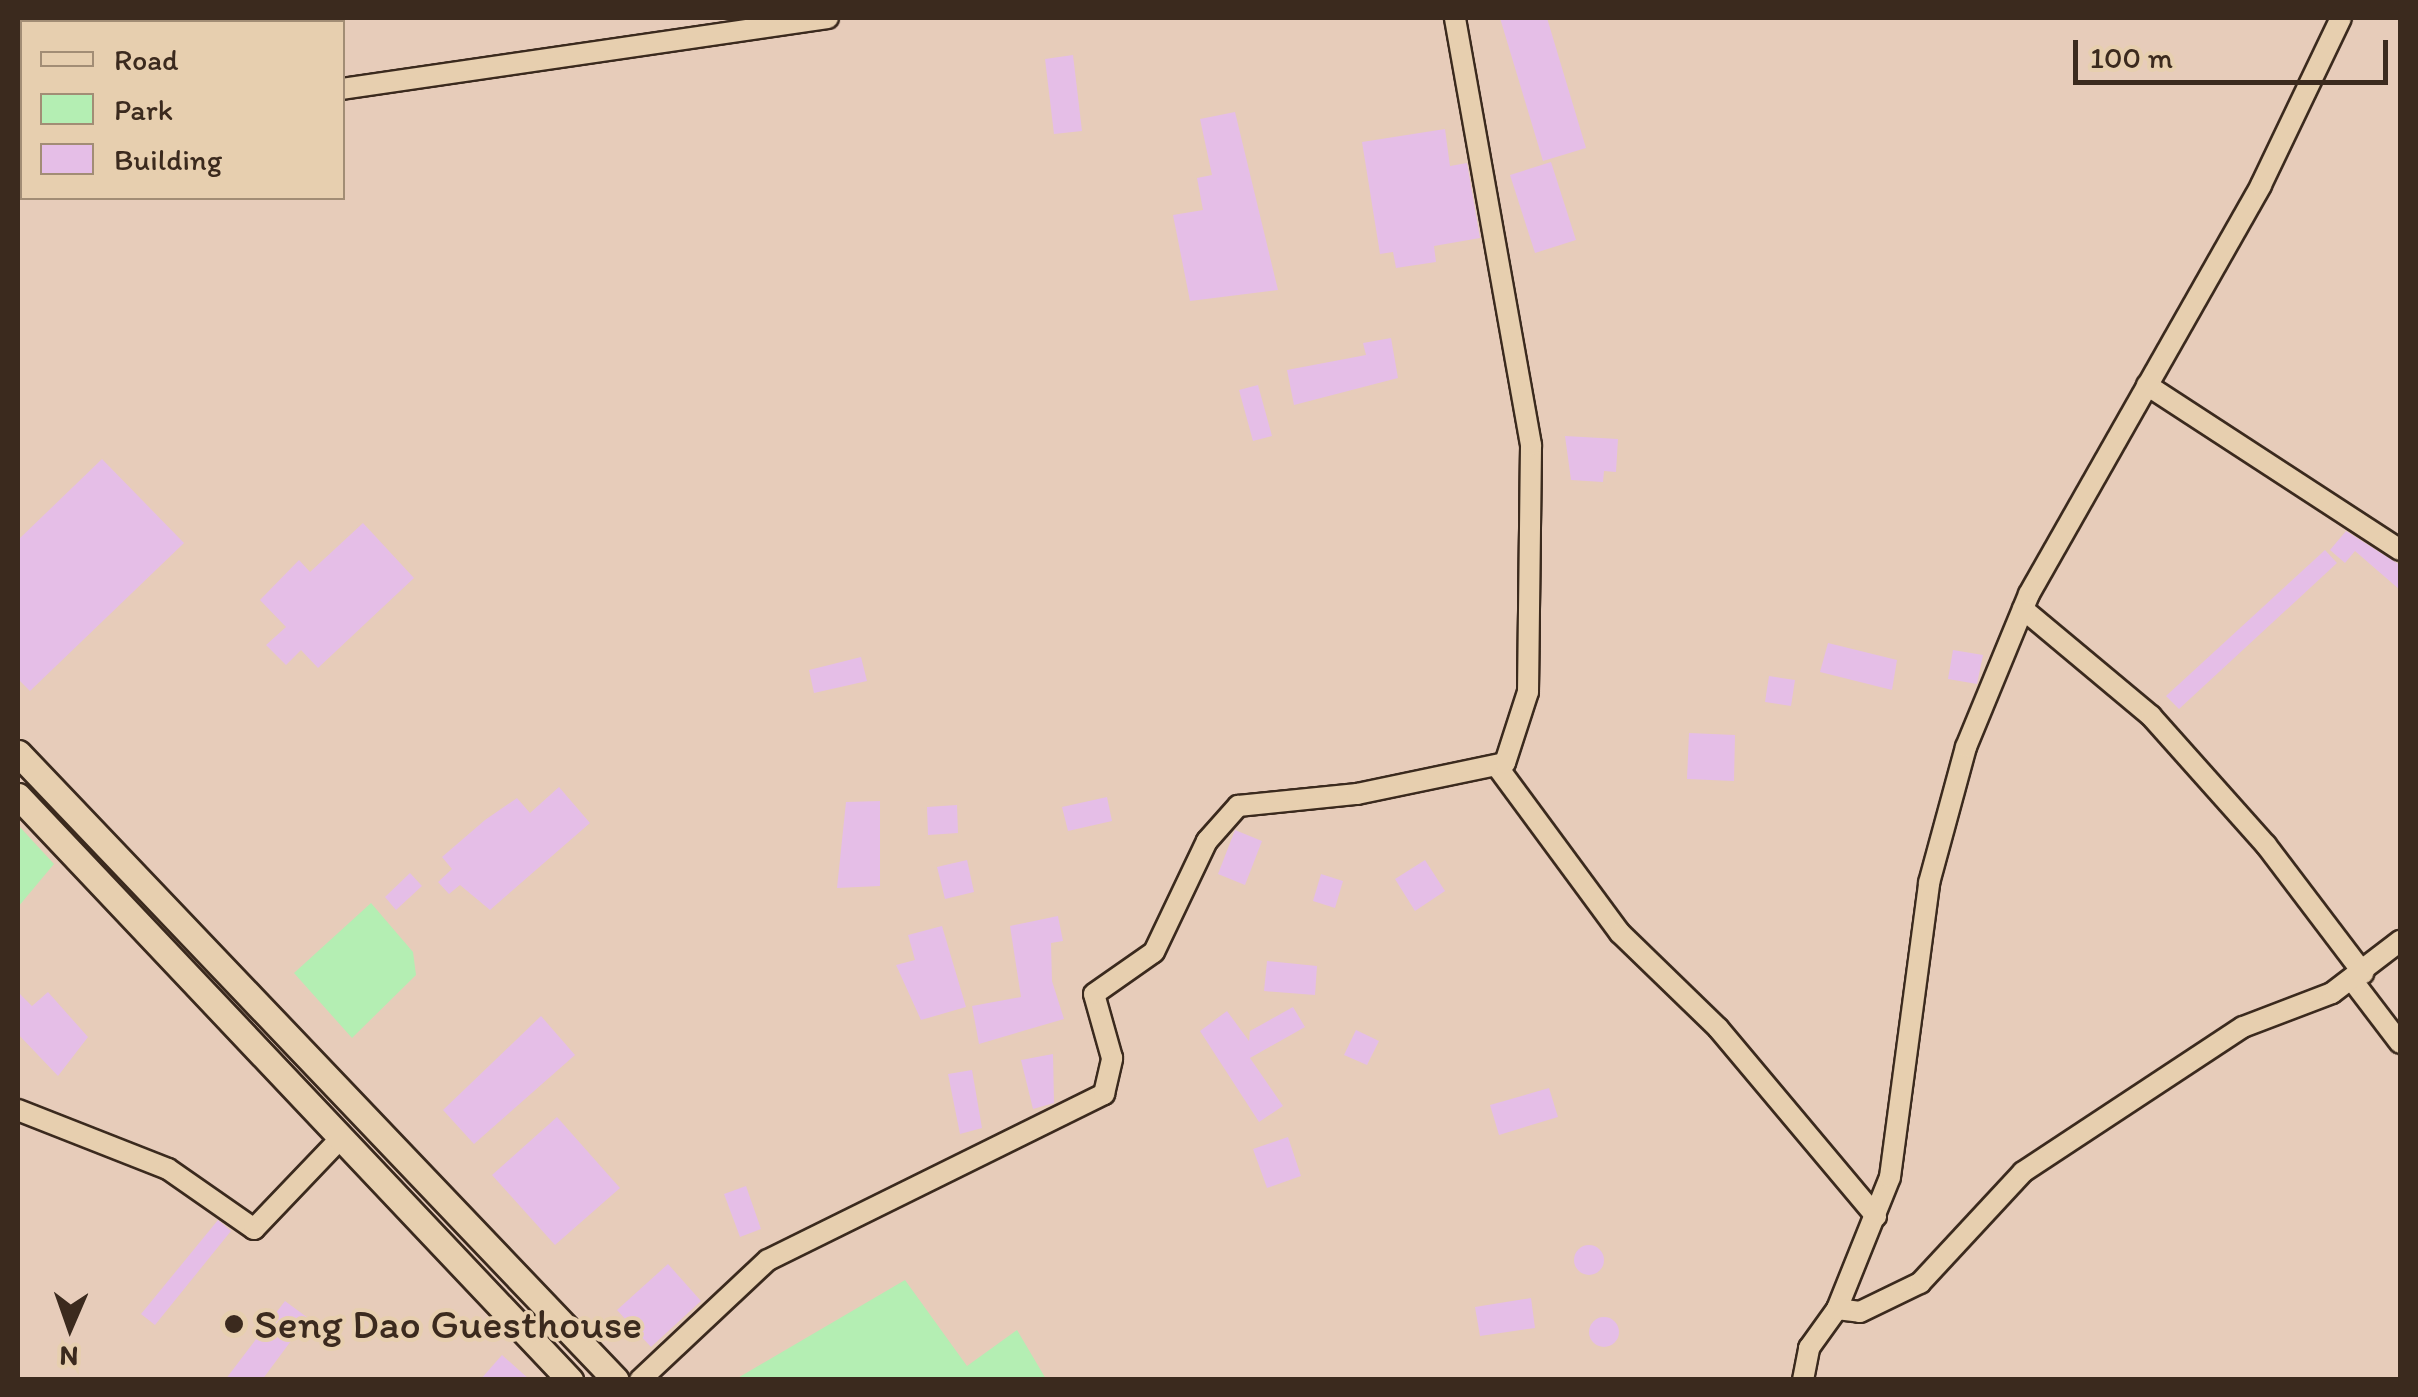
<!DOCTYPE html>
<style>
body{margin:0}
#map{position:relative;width:2418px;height:1397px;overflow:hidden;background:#e7ccba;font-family:Itim,sans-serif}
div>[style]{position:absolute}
.green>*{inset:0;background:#b4eeb3}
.building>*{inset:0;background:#e5bee7}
.round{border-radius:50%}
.roads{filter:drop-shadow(2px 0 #3b2a1e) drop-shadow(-2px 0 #3b2a1e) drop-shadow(0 2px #3b2a1e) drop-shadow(0 -2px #3b2a1e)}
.minor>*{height:20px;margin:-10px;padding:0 10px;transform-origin:10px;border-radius:10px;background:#e7cfaf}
.major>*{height:25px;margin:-12.5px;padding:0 12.5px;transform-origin:12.5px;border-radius:12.5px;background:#e7cfaf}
.dots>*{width:28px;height:28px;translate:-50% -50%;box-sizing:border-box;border:5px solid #e7cfaf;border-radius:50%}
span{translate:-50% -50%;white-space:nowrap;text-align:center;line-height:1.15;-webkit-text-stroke:8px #e7cfaf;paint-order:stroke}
.poi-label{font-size:42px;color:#3b2a1e}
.left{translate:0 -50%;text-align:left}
.frame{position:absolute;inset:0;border:20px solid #3b2a1e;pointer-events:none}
.legend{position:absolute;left:20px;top:20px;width:325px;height:180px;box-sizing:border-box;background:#e7cfaf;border:2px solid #a28d75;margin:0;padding:12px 18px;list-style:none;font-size:30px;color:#3b2a1e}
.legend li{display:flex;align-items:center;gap:20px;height:50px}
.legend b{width:50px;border:2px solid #a28d75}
.north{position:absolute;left:20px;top:1277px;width:100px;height:100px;-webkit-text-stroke:8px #e7cfaf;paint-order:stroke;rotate:182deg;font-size:28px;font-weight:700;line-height:40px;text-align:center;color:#3b2a1e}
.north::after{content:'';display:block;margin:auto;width:35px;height:45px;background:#3b2a1e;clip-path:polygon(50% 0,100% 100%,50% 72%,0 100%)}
.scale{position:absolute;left:2073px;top:40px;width:315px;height:45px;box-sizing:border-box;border:5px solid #3b2a1e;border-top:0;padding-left:12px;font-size:30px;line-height:35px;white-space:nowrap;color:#3b2a1e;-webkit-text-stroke:8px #e7cfaf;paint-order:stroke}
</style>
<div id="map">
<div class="green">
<i style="clip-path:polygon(18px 825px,54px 864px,18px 907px)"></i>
<i style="clip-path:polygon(371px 903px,413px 952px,416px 975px,352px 1038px,294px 973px)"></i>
<i style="clip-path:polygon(905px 1280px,967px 1366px,1017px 1330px,1046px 1379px,736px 1379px)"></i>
</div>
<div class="building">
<i style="clip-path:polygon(1500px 18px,1547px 18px,1586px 148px,1543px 161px)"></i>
<i style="clip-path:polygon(1073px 55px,1082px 131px,1054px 134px,1045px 59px)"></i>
<i style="clip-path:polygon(1235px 112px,1278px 290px,1190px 301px,1173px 215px,1203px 210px,1197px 178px,1212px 175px,1200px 119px)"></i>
<i style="clip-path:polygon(1445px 129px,1450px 166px,1467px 163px,1480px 238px,1434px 246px,1436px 262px,1396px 268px,1393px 252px,1380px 254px,1362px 142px)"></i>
<i style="clip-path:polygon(1551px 162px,1576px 240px,1535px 253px,1510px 175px)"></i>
<i style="clip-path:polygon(1391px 338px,1398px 378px,1294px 405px,1287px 370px,1366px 355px,1363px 343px)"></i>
<i style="clip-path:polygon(1258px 385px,1272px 436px,1253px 441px,1239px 390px)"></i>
<i style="clip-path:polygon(1565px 436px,1618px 439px,1616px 472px,1604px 471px,1603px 482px,1571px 480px)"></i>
<i style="clip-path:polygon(102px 459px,184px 543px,30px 691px,18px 679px,18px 540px)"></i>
<i style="clip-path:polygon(363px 523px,414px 578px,318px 668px,301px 650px,286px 665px,266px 645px,286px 627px,260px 600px,299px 560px,310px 572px)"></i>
<i style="clip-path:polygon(2346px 531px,2400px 565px,2400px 590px,2355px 551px,2345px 563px,2330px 550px)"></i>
<i style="clip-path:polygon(2325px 550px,2337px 563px,2179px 709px,2166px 696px)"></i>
<i style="clip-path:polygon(1828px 643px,1897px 660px,1892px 690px,1820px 672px)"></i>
<i style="clip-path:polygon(1953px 650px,1983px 655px,1977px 684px,1948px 679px)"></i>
<i style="clip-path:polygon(861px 657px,867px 681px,814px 693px,809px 670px)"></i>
<i style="clip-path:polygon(1769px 676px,1795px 680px,1791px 706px,1765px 702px)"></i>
<i style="clip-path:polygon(1689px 733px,1735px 735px,1734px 781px,1687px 779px)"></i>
<i style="clip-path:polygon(559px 787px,590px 823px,490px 910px,460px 885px,449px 894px,438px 882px,452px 869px,442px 857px,485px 820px,517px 798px,530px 813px)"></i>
<i style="clip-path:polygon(1107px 797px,1112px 821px,1068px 831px,1062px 807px)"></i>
<i style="clip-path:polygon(880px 801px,880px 886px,837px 888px,846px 802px)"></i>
<i style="clip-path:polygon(957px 805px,958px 833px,928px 835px,927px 807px)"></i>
<i style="clip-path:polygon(1235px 830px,1262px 841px,1245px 885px,1218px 874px)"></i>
<i style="clip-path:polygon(967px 860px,974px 892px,945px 899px,937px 867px)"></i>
<i style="clip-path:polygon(1425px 860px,1445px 891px,1415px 911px,1395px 879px)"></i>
<i style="clip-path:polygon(410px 873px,422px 886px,396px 910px,385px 897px)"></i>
<i style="clip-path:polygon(1321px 874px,1343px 881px,1335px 908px,1313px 901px)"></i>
<i style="clip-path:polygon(1058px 916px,1063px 941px,1051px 943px,1052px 981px,1064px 1019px,979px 1044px,972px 1006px,1021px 997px,1010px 926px)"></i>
<i style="clip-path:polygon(942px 926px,966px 1007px,921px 1020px,896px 965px,915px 960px,908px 935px)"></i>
<i style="clip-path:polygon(1267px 961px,1317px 966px,1315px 995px,1264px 991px)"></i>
<i style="clip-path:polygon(18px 992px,32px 1006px,48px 992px,88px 1037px,58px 1076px,18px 1034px)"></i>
<i style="clip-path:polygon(1293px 1007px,1305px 1027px,1250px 1058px,1283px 1106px,1259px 1122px,1200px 1031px,1227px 1011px,1249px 1041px,1250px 1031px)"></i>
<i style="clip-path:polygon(541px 1016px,575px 1055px,474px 1144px,443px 1110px)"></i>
<i style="clip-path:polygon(1356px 1030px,1379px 1041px,1367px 1065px,1344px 1055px)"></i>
<i style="clip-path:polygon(1053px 1054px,1054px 1103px,1033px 1109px,1021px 1060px)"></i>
<i style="clip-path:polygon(972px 1070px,982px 1128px,960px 1134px,948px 1074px)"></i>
<i style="clip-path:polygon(1549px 1088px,1558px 1117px,1499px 1135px,1490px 1105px)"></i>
<i style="clip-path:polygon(557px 1117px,620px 1188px,555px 1245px,492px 1175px)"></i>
<i style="clip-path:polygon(1288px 1137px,1301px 1176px,1267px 1188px,1253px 1149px)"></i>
<i style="clip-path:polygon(746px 1186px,761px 1229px,740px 1237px,724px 1194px)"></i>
<i style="clip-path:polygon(218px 1220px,231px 1231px,155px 1325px,141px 1314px)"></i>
<i class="round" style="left:1574px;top:1245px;width:30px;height:30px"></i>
<i style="clip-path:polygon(668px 1264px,701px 1301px,651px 1347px,617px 1310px)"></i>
<i style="clip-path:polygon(1531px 1298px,1535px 1328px,1480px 1336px,1475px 1307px)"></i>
<i style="clip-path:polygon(285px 1301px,308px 1318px,262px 1380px,225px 1380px)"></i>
<i class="round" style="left:1589px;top:1317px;width:30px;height:30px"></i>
<i style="clip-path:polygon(502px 1355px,530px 1380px,480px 1380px)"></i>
</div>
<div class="roads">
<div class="minor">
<i style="left:342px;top:89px;width:491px;rotate:-8.3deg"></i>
<i style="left:18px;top:132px;width:4px"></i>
<i style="left:2147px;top:385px;width:302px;rotate:33.1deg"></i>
<i style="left:2023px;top:609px;width:167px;rotate:39.9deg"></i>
<i style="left:2151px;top:716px;width:173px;rotate:48.3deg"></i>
<i style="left:2266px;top:845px;width:161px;rotate:52.8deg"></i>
<i style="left:1499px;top:769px;width:204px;rotate:53.6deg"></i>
<i style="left:1620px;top:933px;width:136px;rotate:44.1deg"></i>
<i style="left:1718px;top:1028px;width:246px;rotate:50deg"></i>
<i style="left:2352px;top:980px;width:79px;rotate:52.7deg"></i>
<i style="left:18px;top:1110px;width:161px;rotate:21.5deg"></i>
<i style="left:168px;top:1169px;width:105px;rotate:34.9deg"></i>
<i style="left:254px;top:1229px;width:127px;rotate:-46.3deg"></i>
<i style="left:1837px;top:1309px;width:142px;rotate:-68.1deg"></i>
<i style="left:1890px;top:1177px;width:297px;rotate:-82.4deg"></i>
<i style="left:1929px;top:883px;width:141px;rotate:-74.8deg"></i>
<i style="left:1966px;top:747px;width:165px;rotate:-67.6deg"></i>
<i style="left:2029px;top:594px;width:470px;rotate:-60.4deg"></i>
<i style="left:2261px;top:185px;width:185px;rotate:-64.4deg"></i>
<i style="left:640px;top:1380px;width:175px;rotate:-43.2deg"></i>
<i style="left:768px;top:1260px;width:375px;rotate:-26.3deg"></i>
<i style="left:1104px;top:1094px;width:37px;rotate:-77deg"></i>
<i style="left:1112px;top:1058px;width:66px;rotate:-105.7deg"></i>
<i style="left:1094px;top:994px;width:73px;rotate:-35deg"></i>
<i style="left:1154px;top:952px;width:123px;rotate:-64.5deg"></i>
<i style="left:1207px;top:841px;width:47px;rotate:-48.5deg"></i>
<i style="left:1238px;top:806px;width:120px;rotate:-5.8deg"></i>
<i style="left:1357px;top:794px;width:151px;rotate:-11.8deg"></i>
<i style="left:1505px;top:763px;width:75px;rotate:-72.1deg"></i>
<i style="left:1528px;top:692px;width:247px;rotate:-89.3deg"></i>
<i style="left:1531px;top:445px;width:434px;rotate:-100.1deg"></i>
<i style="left:1803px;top:1380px;width:33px;rotate:-79deg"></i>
<i style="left:1809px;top:1348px;width:48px;rotate:-54.3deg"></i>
<i style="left:1837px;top:1309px;width:23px;rotate:7deg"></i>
<i style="left:1860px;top:1312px;width:67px;rotate:-25.8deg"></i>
<i style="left:1920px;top:1283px;width:151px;rotate:-47.1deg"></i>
<i style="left:2023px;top:1172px;width:263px;rotate:-33.4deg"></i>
<i style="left:2243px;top:1027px;width:95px;rotate:-20.9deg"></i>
<i style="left:2332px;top:993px;width:86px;rotate:-37.4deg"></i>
</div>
<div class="major">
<i style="left:18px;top:753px;width:866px;rotate:46.36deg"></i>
<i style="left:18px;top:796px;width:804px;rotate:46.61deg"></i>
</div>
</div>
<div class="dots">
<i style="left:234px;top:1324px;background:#3b2a1e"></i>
</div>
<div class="poi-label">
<span class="left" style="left:254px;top:1324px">Seng Dao Guesthouse</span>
</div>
<div class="frame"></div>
<ul class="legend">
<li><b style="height:12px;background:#e7cfaf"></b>Road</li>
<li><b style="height:28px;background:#b4eeb3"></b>Park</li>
<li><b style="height:28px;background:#e5bee7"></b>Building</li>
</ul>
<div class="north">N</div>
<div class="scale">100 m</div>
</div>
